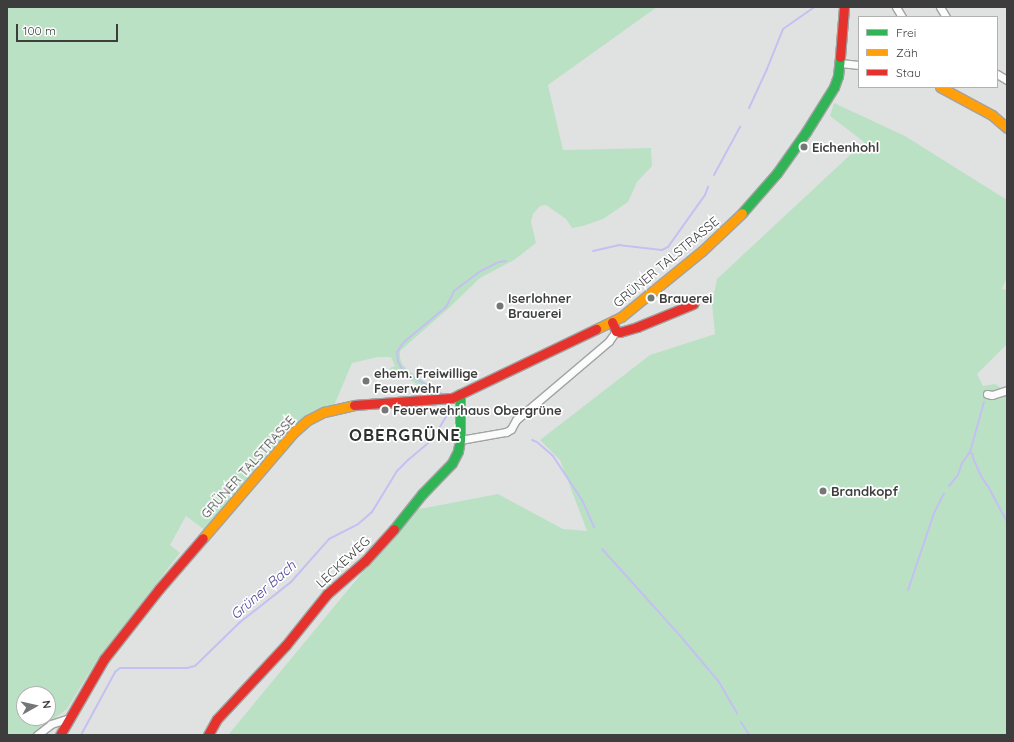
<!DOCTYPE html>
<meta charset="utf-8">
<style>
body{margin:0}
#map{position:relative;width:1014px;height:742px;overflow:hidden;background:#e0e2e1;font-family:Quicksand,sans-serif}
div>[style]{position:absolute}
.green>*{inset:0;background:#bbe1c5}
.stream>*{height:2px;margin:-1px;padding:0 1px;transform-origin:1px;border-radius:1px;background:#c4c0f2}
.roads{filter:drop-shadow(1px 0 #a1a3a2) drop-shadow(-1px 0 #a1a3a2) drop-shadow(0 1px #a1a3a2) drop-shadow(0 -1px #a1a3a2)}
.street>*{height:7px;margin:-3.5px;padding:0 3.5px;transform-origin:3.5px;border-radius:3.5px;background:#fafbfa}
.fast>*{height:9px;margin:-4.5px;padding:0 4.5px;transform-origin:4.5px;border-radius:4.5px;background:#30b455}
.slow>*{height:9px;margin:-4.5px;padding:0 4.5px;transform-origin:4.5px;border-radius:4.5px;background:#ff9f0a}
.jam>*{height:9px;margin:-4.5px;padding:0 4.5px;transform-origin:4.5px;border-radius:4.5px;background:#e5322d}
.dots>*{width:11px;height:11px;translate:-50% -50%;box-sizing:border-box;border:2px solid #fff;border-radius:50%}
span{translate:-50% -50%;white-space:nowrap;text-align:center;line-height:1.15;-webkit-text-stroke:3.5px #fff;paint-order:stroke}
.poi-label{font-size:13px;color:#3c3d3c;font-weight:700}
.left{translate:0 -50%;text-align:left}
.street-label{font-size:13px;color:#3c3d3c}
.water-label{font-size:14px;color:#544599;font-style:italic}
.district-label{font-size:17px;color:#2e322f;font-weight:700;letter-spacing:1px}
.frame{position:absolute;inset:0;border:8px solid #3c3d3c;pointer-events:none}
.legend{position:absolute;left:858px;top:16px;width:140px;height:72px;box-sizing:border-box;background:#fff;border:1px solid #b1b1b1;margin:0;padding:5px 7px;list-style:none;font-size:12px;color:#3c3d3c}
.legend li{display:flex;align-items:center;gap:8px;height:20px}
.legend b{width:20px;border:1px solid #b1b1b1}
.north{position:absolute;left:16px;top:686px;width:40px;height:40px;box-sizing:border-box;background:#fff;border:1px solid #b1b1b1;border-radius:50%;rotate:82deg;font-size:11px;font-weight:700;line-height:16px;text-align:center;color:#3c3d3c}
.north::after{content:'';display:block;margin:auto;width:14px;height:18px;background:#757776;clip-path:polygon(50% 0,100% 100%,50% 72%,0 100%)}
.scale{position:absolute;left:16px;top:24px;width:102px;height:18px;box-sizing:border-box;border:2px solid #3c3d3c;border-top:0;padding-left:5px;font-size:12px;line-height:14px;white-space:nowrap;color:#3c3d3c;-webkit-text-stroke:3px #fff;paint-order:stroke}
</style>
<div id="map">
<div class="green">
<i style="clip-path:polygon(evenodd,7px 7px,657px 7px,548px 85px,563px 150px,651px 148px,652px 166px,637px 182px,628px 202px,603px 219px,583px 226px,572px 228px,566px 219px,546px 205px,540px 206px,533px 214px,531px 222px,536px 243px,514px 260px,480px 278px,450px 307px,400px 351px,400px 358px,402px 364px,409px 371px,448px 397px,433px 400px,431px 395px,412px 381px,392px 375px,390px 368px,395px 366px,391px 357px,378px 357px,352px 363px,333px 408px,314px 415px,206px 531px,186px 516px,170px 545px,180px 553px,97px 660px,67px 709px,32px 735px,7px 735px,7px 7px,24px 694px,48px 694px,48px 718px,24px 718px,24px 694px)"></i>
<i style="clip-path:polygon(834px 103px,905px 136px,1007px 200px,1007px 277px,1002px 289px,1007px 290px,1007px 344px,977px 374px,983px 386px,995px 384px,1007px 392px,1007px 735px,228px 735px,414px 510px,498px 494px,563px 529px,587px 531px,560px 460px,540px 440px,650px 355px,715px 334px,712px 304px,717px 279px,864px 142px,830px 116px)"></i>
</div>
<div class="stream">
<i style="left:749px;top:108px;width:43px;rotate:-65.2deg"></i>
<i style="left:767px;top:69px;width:43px;rotate:-68.2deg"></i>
<i style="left:783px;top:29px;width:38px;rotate:-35deg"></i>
<i style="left:714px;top:175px;width:55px;rotate:-61.6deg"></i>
<i style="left:593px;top:251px;width:26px;rotate:-13deg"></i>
<i style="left:618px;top:245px;width:44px;rotate:6.5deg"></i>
<i style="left:662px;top:250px;width:7px;rotate:-27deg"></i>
<i style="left:668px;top:247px;width:64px;rotate:-54.6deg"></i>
<i style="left:705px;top:195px;width:9px;rotate:-69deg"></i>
<i style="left:444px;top:395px;width:48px;rotate:-149.7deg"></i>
<i style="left:403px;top:371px;width:11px;rotate:-117deg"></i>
<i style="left:398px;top:361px;width:9px;rotate:-96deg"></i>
<i style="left:397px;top:352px;width:12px;rotate:-55deg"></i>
<i style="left:404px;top:342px;width:55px;rotate:-39.8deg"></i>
<i style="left:446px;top:307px;width:18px;rotate:-63deg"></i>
<i style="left:454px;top:291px;width:34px;rotate:-37deg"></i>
<i style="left:481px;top:271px;width:20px;rotate:-27deg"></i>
<i style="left:499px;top:262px;width:7px;rotate:-8deg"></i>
<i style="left:984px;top:402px;width:52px;rotate:105.6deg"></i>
<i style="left:970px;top:452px;width:4px;rotate:45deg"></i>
<i style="left:973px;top:455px;width:3px;rotate:90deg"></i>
<i style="left:973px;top:458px;width:20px;rotate:66deg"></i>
<i style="left:981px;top:476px;width:14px;rotate:56deg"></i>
<i style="left:989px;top:488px;width:38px;rotate:62deg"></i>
<i style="left:532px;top:440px;width:5px;rotate:22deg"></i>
<i style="left:537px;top:442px;width:21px;rotate:41deg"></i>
<i style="left:553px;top:456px;width:53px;rotate:56.6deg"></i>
<i style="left:582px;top:500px;width:30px;rotate:66deg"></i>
<i style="left:949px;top:486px;width:14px;rotate:-51deg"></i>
<i style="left:958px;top:475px;width:13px;rotate:-72deg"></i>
<i style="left:962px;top:463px;width:14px;rotate:-54deg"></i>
<i style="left:602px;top:549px;width:120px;rotate:48deg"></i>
<i style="left:682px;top:638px;width:57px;rotate:49.9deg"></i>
<i style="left:719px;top:682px;width:36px;rotate:60deg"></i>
<i style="left:908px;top:590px;width:81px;rotate:-71.3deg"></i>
<i style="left:934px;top:513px;width:22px;rotate:-63deg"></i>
<i style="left:741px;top:722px;width:15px;rotate:58deg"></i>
<i style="left:81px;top:735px;width:72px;rotate:-61.6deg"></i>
<i style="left:115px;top:672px;width:6px;rotate:-39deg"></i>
<i style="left:120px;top:668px;width:67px"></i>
<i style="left:187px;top:668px;width:8px;rotate:-14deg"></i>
<i style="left:195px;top:666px;width:62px;rotate:-44.3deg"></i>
<i style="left:239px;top:623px;width:66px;rotate:-38.3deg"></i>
<i style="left:291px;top:582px;width:57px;rotate:-48.5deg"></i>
<i style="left:329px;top:539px;width:31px;rotate:-27deg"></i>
<i style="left:357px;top:525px;width:20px;rotate:-41deg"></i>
<i style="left:372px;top:512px;width:48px;rotate:-58.6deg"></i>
<i style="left:397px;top:471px;width:16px;rotate:-45deg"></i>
<i style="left:408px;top:460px;width:33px;rotate:-40deg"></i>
<i style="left:433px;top:439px;width:30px;rotate:-60deg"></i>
<i style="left:448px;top:413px;width:8px;rotate:-76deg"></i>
<i style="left:450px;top:405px;width:5px;rotate:-127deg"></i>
</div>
<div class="roads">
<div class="street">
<i style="left:896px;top:7px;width:12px;rotate:59deg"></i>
<i style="left:940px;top:7px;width:12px;rotate:59deg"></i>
<i style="left:840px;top:63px;width:19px;rotate:6deg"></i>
<i style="left:997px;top:74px;width:12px;rotate:31deg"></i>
<i style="left:987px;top:394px;width:5px;rotate:11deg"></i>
<i style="left:992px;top:395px;width:16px;rotate:-18deg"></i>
<i style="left:460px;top:440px;width:47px;rotate:-9.9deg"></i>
<i style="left:506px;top:432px;width:6px;rotate:-31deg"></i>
<i style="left:511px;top:429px;width:10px;rotate:-61deg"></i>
<i style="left:516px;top:420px;width:122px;rotate:-40.3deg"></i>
<i style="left:609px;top:341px;width:12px;rotate:-55deg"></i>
<i style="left:37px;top:735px;width:18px;rotate:-38deg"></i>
<i style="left:51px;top:724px;width:20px;rotate:-18deg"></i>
</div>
<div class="fast">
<i style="left:742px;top:213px;width:53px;rotate:-48.8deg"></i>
<i style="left:777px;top:173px;width:50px;rotate:-54.7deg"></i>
<i style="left:806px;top:132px;width:53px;rotate:-58.1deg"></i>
<i style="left:834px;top:87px;width:12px;rotate:-70deg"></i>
<i style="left:838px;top:76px;width:19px;rotate:-84deg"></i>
<i style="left:394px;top:529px;width:45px;rotate:-51.3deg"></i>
<i style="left:422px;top:494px;width:43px;rotate:-45.9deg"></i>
<i style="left:452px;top:463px;width:13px;rotate:-63deg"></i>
<i style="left:458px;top:451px;width:11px;rotate:-80deg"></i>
<i style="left:460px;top:440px;width:46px;rotate:-90deg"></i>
</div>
<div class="slow">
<i style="left:940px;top:87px;width:59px;rotate:28.3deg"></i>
<i style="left:992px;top:115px;width:20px;rotate:41deg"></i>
<i style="left:596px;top:329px;width:28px;rotate:-26deg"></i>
<i style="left:621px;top:317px;width:104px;rotate:-39.2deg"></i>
<i style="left:702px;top:251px;width:55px;rotate:-43.5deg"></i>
<i style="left:203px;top:538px;width:140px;rotate:-49.4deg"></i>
<i style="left:294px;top:432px;width:18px;rotate:-41deg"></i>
<i style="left:308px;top:420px;width:18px;rotate:-27deg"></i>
<i style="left:324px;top:412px;width:31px;rotate:-13deg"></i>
</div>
<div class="jam">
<i style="left:840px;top:57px;width:50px;rotate:-85.4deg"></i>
<i style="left:612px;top:322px;width:10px;rotate:66deg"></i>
<i style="left:616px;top:331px;width:4px;rotate:14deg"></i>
<i style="left:620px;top:332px;width:18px;rotate:-16deg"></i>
<i style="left:637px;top:327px;width:61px;rotate:-22.3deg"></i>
<i style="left:354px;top:405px;width:98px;rotate:-4.1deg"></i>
<i style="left:452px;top:398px;width:160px;rotate:-25.6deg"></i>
<i style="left:60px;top:735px;width:88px;rotate:-59.9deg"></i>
<i style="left:104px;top:659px;width:89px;rotate:-51.8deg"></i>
<i style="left:159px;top:589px;width:67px;rotate:-49.2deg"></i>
<i style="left:208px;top:735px;width:18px;rotate:-61deg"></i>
<i style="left:217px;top:719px;width:101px;rotate:-47deg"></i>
<i style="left:286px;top:645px;width:65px;rotate:-51.2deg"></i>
<i style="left:327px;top:594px;width:50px;rotate:-41deg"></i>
<i style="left:365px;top:561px;width:43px;rotate:-47.8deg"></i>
</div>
</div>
<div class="dots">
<i style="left:804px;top:147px;background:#757776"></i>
<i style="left:651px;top:298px;background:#757776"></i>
<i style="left:500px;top:306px;background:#757776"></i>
<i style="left:366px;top:381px;background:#757776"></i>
<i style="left:385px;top:410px;background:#757776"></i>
<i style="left:823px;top:491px;background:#757776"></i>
</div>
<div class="poi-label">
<span class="left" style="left:812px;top:147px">Eichenhohl</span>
<span class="left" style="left:659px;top:298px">Brauerei</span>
<span class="left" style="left:508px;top:306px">Iserlohner<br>Brauerei</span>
<span class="left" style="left:374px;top:381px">ehem. Freiwillige<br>Feuerwehr</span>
<span class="left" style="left:393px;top:410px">Feuerwehrhaus Obergrüne</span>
<span class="left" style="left:831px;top:491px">Brandkopf</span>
</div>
<div class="street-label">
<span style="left:666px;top:262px;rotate:-40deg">GRÜNER TALSTRASSE</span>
<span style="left:248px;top:467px;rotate:-48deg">GRÜNER TALSTRASSE</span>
<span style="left:343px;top:562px;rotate:-43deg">LECKEWEG</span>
</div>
<div class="water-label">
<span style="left:263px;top:590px;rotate:-41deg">Grüner Bach</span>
</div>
<div class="district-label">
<span style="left:405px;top:435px">OBERGRÜNE</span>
</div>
<div class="frame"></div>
<ul class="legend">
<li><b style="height:5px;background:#30b455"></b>Frei</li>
<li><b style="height:5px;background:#ff9f0a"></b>Zäh</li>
<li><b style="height:5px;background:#e5322d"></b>Stau</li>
</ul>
<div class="north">N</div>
<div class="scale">100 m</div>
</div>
